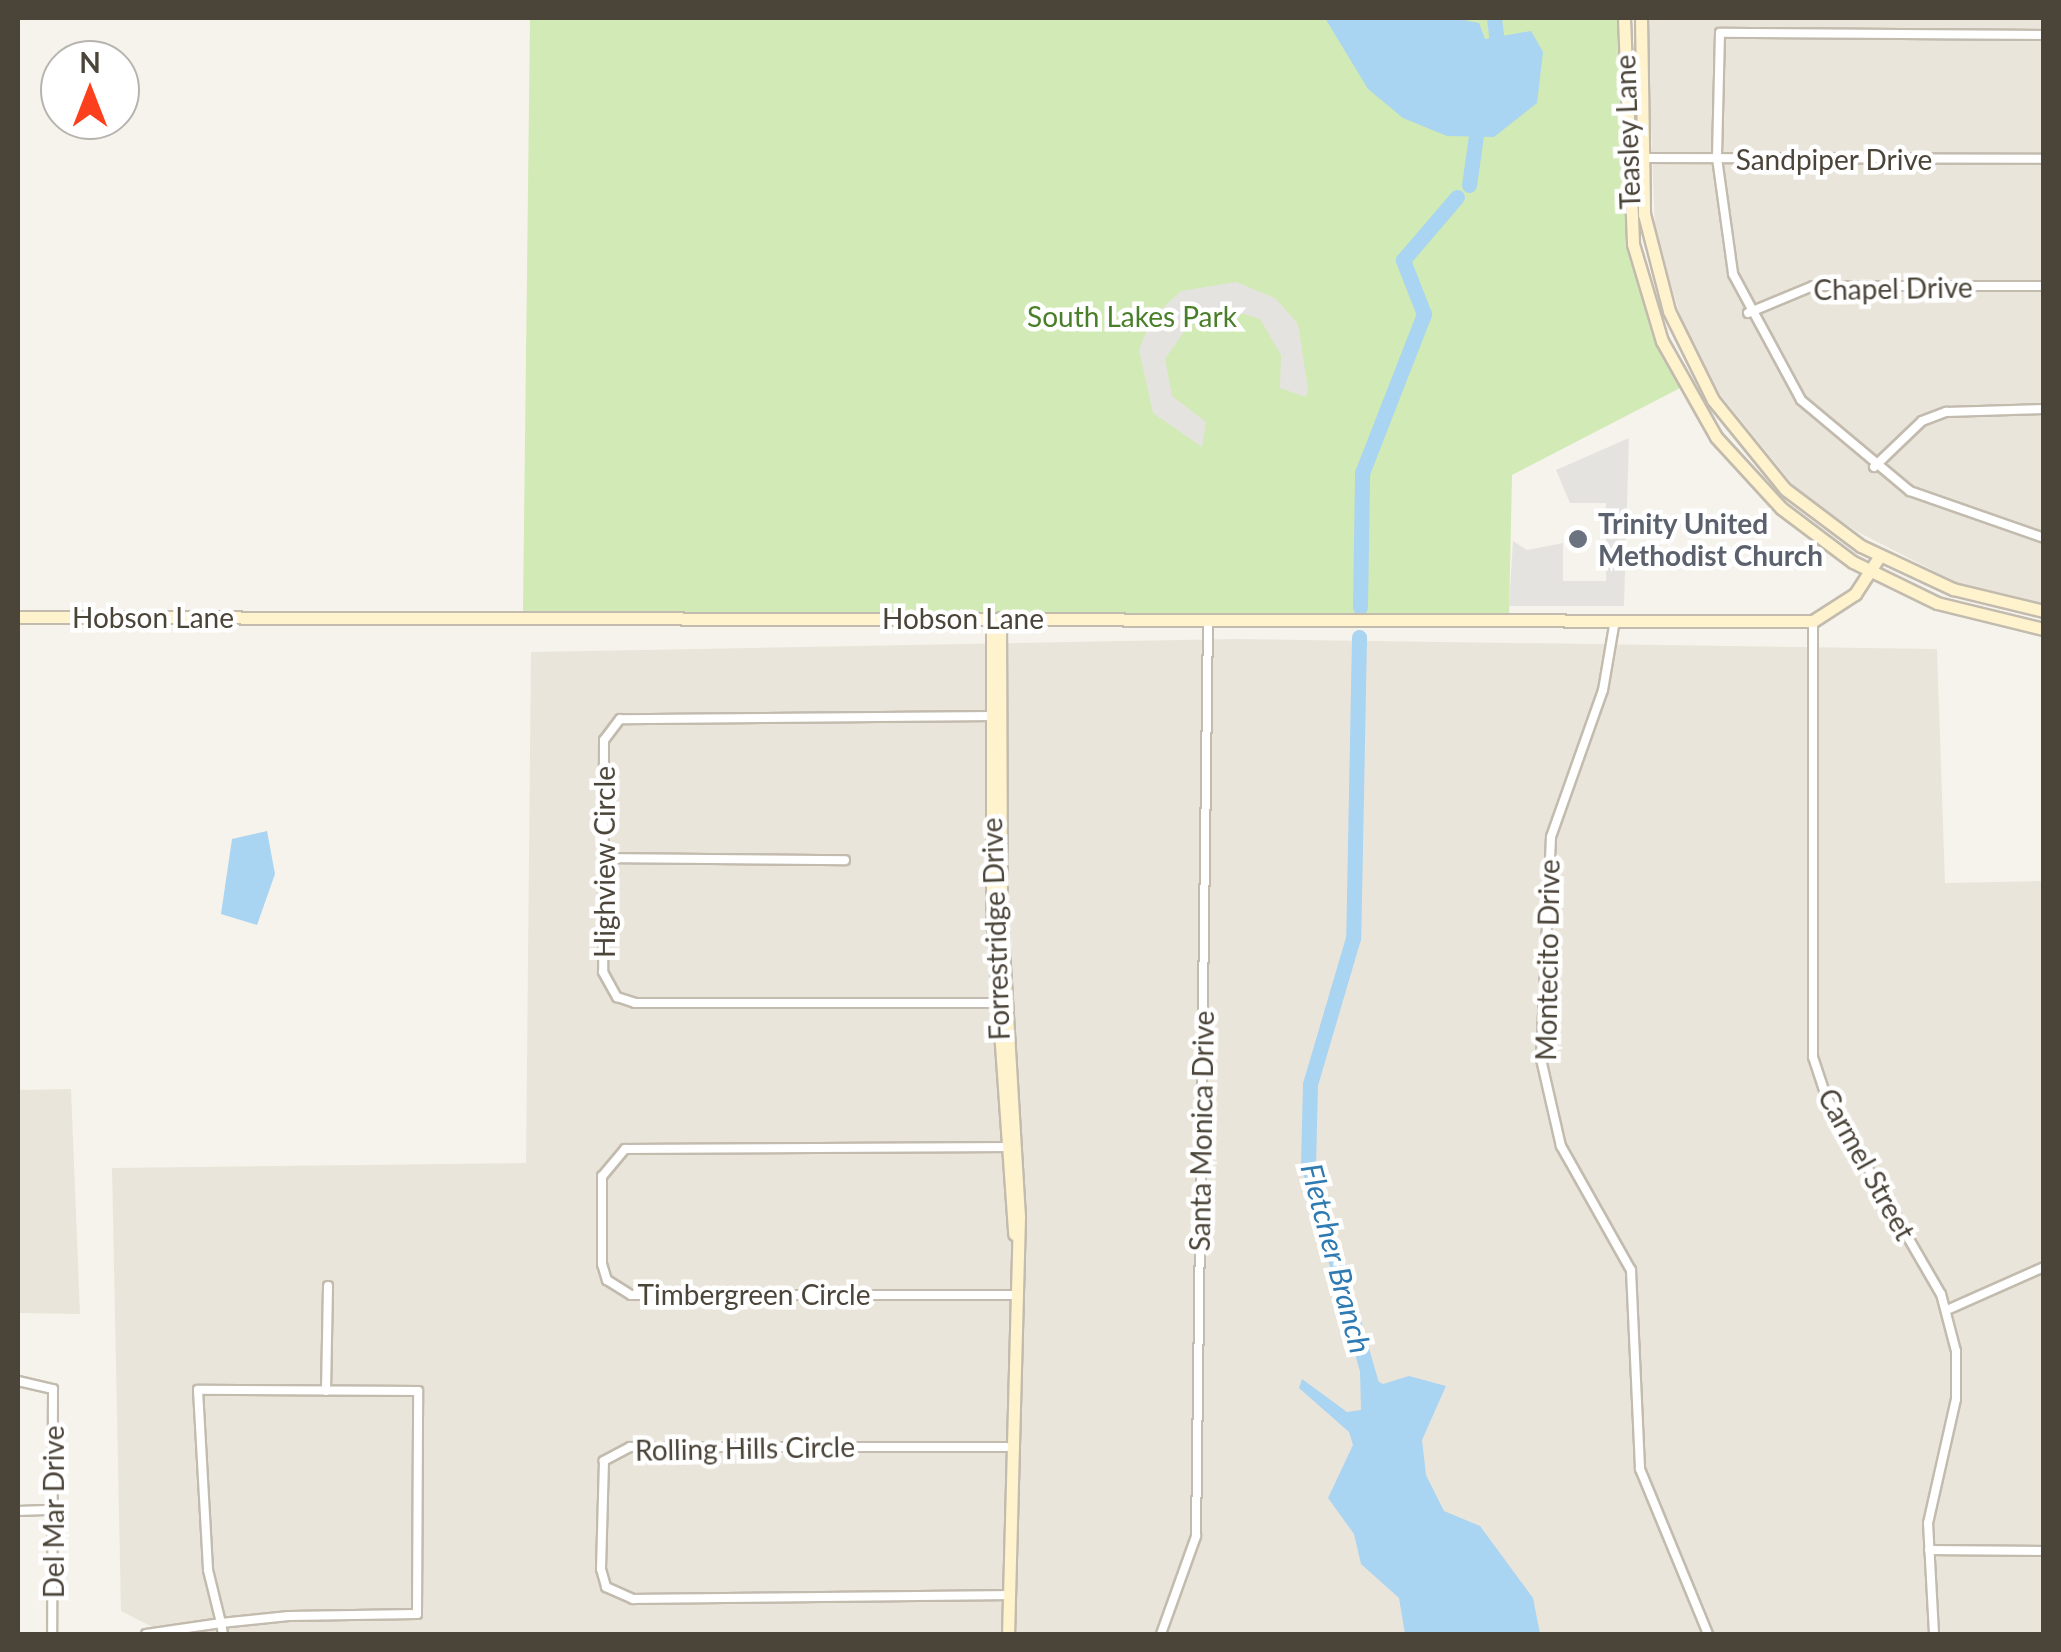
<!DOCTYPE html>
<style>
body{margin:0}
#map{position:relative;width:2061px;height:1652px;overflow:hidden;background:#f6f3ec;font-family:Lato,sans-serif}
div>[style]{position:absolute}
.residential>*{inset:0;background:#eae5da}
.green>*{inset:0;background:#d2eab5}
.parking>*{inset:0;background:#e5e3e0}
.water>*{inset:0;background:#a9d4f2}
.river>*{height:15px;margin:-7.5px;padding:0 7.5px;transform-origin:7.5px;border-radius:7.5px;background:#a9d4f2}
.roads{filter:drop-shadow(2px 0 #c2bbae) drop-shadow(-2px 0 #c2bbae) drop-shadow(0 2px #c2bbae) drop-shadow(0 -2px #c2bbae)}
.street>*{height:8px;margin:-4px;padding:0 4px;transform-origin:4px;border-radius:4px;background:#fff}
.secondary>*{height:11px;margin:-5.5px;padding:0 5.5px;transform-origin:5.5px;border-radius:5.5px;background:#fff3cd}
.dots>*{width:28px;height:28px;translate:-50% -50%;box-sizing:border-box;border:5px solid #fff;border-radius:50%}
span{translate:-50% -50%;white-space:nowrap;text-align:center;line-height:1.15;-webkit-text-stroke:9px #fff;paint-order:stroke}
.street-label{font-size:28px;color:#4b4439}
.park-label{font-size:28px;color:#4a7f2a}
.worship-label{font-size:28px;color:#5b616d;font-weight:700}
.left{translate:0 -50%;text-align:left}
.water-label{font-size:30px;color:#2e7ab2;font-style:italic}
.frame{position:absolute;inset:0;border:20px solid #4b4439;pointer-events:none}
.north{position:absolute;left:40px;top:40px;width:100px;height:100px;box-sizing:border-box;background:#fff;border:2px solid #b7b4b0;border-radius:50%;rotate:0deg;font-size:28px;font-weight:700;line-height:40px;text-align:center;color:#4b4439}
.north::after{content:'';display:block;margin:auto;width:35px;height:45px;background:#fc3f1d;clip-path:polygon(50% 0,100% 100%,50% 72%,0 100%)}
</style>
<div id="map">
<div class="residential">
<i style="clip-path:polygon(1647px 18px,2043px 18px,2043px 605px,1979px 594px,1856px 531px,1799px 492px,1718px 392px,1684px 328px,1655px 232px)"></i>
<i style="clip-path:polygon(1235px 639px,1937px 649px,1945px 883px,2043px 881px,2043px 1634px,166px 1634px,121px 1611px,112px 1168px,526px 1163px,531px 652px)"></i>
<i style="clip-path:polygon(71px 1089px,80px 1314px,18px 1313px,18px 1090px)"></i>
</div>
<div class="green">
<i style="clip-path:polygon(530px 18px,1624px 18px,1633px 244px,1684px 386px,1512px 475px,1509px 617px,523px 611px)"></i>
</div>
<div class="parking">
<i style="clip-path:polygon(1236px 282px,1275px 298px,1298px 324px,1308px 389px,1306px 397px,1280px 388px,1281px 355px,1260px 319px,1225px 308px,1195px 316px,1165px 359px,1172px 396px,1206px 422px,1202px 447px,1153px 413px,1139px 350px,1151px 319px,1181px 291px)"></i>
<i style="clip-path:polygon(1629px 438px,1624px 606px,1509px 606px,1513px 541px,1527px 550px,1563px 543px,1563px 581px,1606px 581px,1606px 503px,1570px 503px,1556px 470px)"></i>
</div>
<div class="water">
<i style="clip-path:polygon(1325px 18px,1454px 18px,1479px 23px,1485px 39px,1531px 31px,1543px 52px,1537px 103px,1494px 137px,1447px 136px,1403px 118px,1368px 89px)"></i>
<i style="clip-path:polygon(267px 831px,275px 874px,257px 925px,221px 914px,232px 839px)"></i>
<i style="clip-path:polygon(1360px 1372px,1383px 1384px,1409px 1376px,1446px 1386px,1422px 1440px,1426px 1475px,1444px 1511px,1480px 1526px,1533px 1598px,1540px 1634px,1405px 1634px,1399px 1598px,1361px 1564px,1354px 1534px,1328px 1498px,1353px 1445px,1349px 1432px,1299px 1388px,1302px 1379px,1347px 1412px,1361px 1410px)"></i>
</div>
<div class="river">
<i style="left:1494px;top:18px;width:34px;rotate:83deg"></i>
<i style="left:1469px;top:185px;width:64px;rotate:-81.9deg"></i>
<i style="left:1360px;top:607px;width:134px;rotate:-89.1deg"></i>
<i style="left:1362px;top:473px;width:171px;rotate:-68.7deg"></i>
<i style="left:1424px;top:314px;width:58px;rotate:-111.3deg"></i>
<i style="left:1403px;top:260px;width:83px;rotate:-49.4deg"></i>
<i style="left:1359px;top:637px;width:301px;rotate:91.1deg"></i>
<i style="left:1353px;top:938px;width:152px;rotate:106.4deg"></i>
<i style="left:1310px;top:1084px;width:80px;rotate:91.4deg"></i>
<i style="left:1308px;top:1164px;width:242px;rotate:74deg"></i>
</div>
<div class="roads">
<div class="street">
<i style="left:2044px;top:35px;width:324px;rotate:-179.6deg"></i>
<i style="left:1720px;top:33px;width:125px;rotate:91.4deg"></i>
<i style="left:1717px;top:158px;width:117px;rotate:82.1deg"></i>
<i style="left:1733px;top:274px;width:143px;rotate:61.6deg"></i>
<i style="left:1801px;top:400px;width:142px;rotate:39.9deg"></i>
<i style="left:1910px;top:491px;width:142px;rotate:19.3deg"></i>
<i style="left:1643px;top:158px;width:401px;rotate:0.1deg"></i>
<i style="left:1748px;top:313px;width:70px;rotate:-22.6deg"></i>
<i style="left:1813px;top:286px;width:231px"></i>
<i style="left:1874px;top:467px;width:66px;rotate:-43.8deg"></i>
<i style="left:1922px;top:421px;width:26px;rotate:-21deg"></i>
<i style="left:1946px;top:412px;width:98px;rotate:-1.8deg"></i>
<i style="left:1615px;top:620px;width:71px;rotate:99.7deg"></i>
<i style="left:1603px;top:690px;width:156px;rotate:109.5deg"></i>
<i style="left:1551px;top:837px;width:222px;rotate:92.6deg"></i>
<i style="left:1541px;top:1059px;width:89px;rotate:77.1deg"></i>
<i style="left:1561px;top:1146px;width:142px;rotate:60.6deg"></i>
<i style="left:1631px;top:1270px;width:199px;rotate:87.4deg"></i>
<i style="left:1640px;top:1469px;width:178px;rotate:67.6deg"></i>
<i style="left:1813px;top:621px;width:436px;rotate:90deg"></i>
<i style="left:1813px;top:1057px;width:41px;rotate:71.6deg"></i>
<i style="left:1826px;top:1096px;width:229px;rotate:59.9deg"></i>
<i style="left:1941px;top:1294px;width:59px;rotate:75.3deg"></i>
<i style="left:1956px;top:1351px;width:48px;rotate:90deg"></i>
<i style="left:1956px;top:1399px;width:127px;rotate:102.7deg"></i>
<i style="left:1928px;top:1523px;width:111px;rotate:86.9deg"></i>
<i style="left:995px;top:716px;width:375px;rotate:179.5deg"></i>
<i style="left:620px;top:719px;width:26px;rotate:127deg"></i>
<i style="left:604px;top:740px;width:232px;rotate:90.2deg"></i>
<i style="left:603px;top:972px;width:29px;rotate:61deg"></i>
<i style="left:617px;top:997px;width:19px;rotate:18deg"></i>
<i style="left:635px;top:1003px;width:367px"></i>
<i style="left:603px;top:858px;width:242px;rotate:0.5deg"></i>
<i style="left:1009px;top:1147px;width:384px;rotate:179.7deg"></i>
<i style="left:625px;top:1149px;width:35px;rotate:130deg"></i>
<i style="left:602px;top:1176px;width:88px;rotate:90deg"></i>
<i style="left:602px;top:1264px;width:17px;rotate:73deg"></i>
<i style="left:607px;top:1280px;width:28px;rotate:32deg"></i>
<i style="left:631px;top:1295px;width:388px"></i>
<i style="left:1947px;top:1310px;width:106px;rotate:-23.9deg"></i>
<i style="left:18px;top:1381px;width:36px;rotate:13deg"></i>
<i style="left:53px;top:1389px;width:245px;rotate:90.2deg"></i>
<i style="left:326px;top:1391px;width:105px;rotate:-88.9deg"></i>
<i style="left:1006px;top:1447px;width:376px;rotate:180deg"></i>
<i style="left:630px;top:1447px;width:30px;rotate:152deg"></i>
<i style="left:604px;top:1461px;width:108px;rotate:91.6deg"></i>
<i style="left:601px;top:1569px;width:19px;rotate:74deg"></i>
<i style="left:606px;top:1587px;width:30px;rotate:24deg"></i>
<i style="left:633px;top:1599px;width:378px;rotate:-0.6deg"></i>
<i style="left:18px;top:1511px;width:35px;rotate:-2deg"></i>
<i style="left:1929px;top:1550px;width:115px;rotate:0.5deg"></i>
<i style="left:146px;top:1634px;width:76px;rotate:-8.3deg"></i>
<i style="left:221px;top:1623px;width:68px;rotate:-5.9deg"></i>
<i style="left:289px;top:1616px;width:128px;rotate:-0.9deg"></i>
<i style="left:417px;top:1614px;width:223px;rotate:-89.7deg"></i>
<i style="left:418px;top:1391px;width:220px;rotate:-179.7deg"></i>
<i style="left:198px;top:1390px;width:180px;rotate:86.8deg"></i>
<i style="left:208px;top:1570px;width:55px;rotate:76.2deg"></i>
<i style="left:221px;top:1623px;width:11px;rotate:80deg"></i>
<i style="left:1161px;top:1634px;width:104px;rotate:-70.3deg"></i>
<i style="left:1196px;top:1536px;width:916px;rotate:-89.25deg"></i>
</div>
<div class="secondary">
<i style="left:1624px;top:18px;width:226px;rotate:87.7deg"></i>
<i style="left:1633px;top:244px;width:101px;rotate:73.4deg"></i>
<i style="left:1662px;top:341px;width:110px;rotate:60.6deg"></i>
<i style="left:1716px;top:437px;width:96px;rotate:47.5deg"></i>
<i style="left:1781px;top:508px;width:90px;rotate:36.9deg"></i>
<i style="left:1853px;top:562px;width:93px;rotate:26deg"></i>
<i style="left:1937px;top:603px;width:110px;rotate:13.7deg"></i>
<i style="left:1641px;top:18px;width:196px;rotate:89.1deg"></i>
<i style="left:1644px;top:214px;width:100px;rotate:75.5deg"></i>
<i style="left:1669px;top:311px;width:99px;rotate:63.7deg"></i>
<i style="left:1713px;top:400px;width:114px;rotate:51deg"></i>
<i style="left:1785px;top:489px;width:95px;rotate:36.9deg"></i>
<i style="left:1861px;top:546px;width:102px;rotate:25.1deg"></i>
<i style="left:1953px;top:589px;width:94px;rotate:13.6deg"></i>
<i style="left:18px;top:617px;width:1795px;rotate:0.13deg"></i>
<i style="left:1813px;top:621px;width:50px;rotate:-32.7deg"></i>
<i style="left:1855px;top:594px;width:44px;rotate:-57deg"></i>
<i style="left:1000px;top:618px;width:296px;rotate:89.8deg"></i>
<i style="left:1001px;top:914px;width:303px;rotate:86.6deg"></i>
<i style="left:1019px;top:1216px;width:418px;rotate:91.5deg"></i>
<i style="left:992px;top:619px;width:297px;rotate:90deg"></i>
<i style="left:992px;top:916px;width:319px;rotate:86deg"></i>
</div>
</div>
<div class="dots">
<i style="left:1578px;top:539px;background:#6b7280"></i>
</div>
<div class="street-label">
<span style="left:1627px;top:132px;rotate:-92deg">Teasley Lane</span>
<span style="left:1834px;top:159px">Sandpiper Drive</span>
<span style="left:1893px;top:288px;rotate:-1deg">Chapel Drive</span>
<span style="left:153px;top:617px">Hobson Lane</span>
<span style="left:963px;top:618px">Hobson Lane</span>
<span style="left:604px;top:862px;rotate:-90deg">Highview Circle</span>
<span style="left:995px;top:929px;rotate:-92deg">Forrestridge Drive</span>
<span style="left:1547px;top:960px;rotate:-89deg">Montecito Drive</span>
<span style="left:1201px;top:1131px;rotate:-89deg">Santa Monica Drive</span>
<span style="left:1867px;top:1164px;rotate:61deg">Carmel Street</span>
<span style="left:754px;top:1294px">Timbergreen Circle</span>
<span style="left:745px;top:1448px;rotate:-1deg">Rolling Hills Circle</span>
<span style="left:53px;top:1512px;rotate:-90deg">Del Mar Drive</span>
</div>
<div class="park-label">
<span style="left:1132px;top:316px">South Lakes Park</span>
</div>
<div class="worship-label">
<span class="left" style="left:1598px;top:539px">Trinity United<br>Methodist Church</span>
</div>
<div class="water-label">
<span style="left:1337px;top:1258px;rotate:75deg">Fletcher Branch</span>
</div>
<div class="frame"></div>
<div class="north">N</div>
</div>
